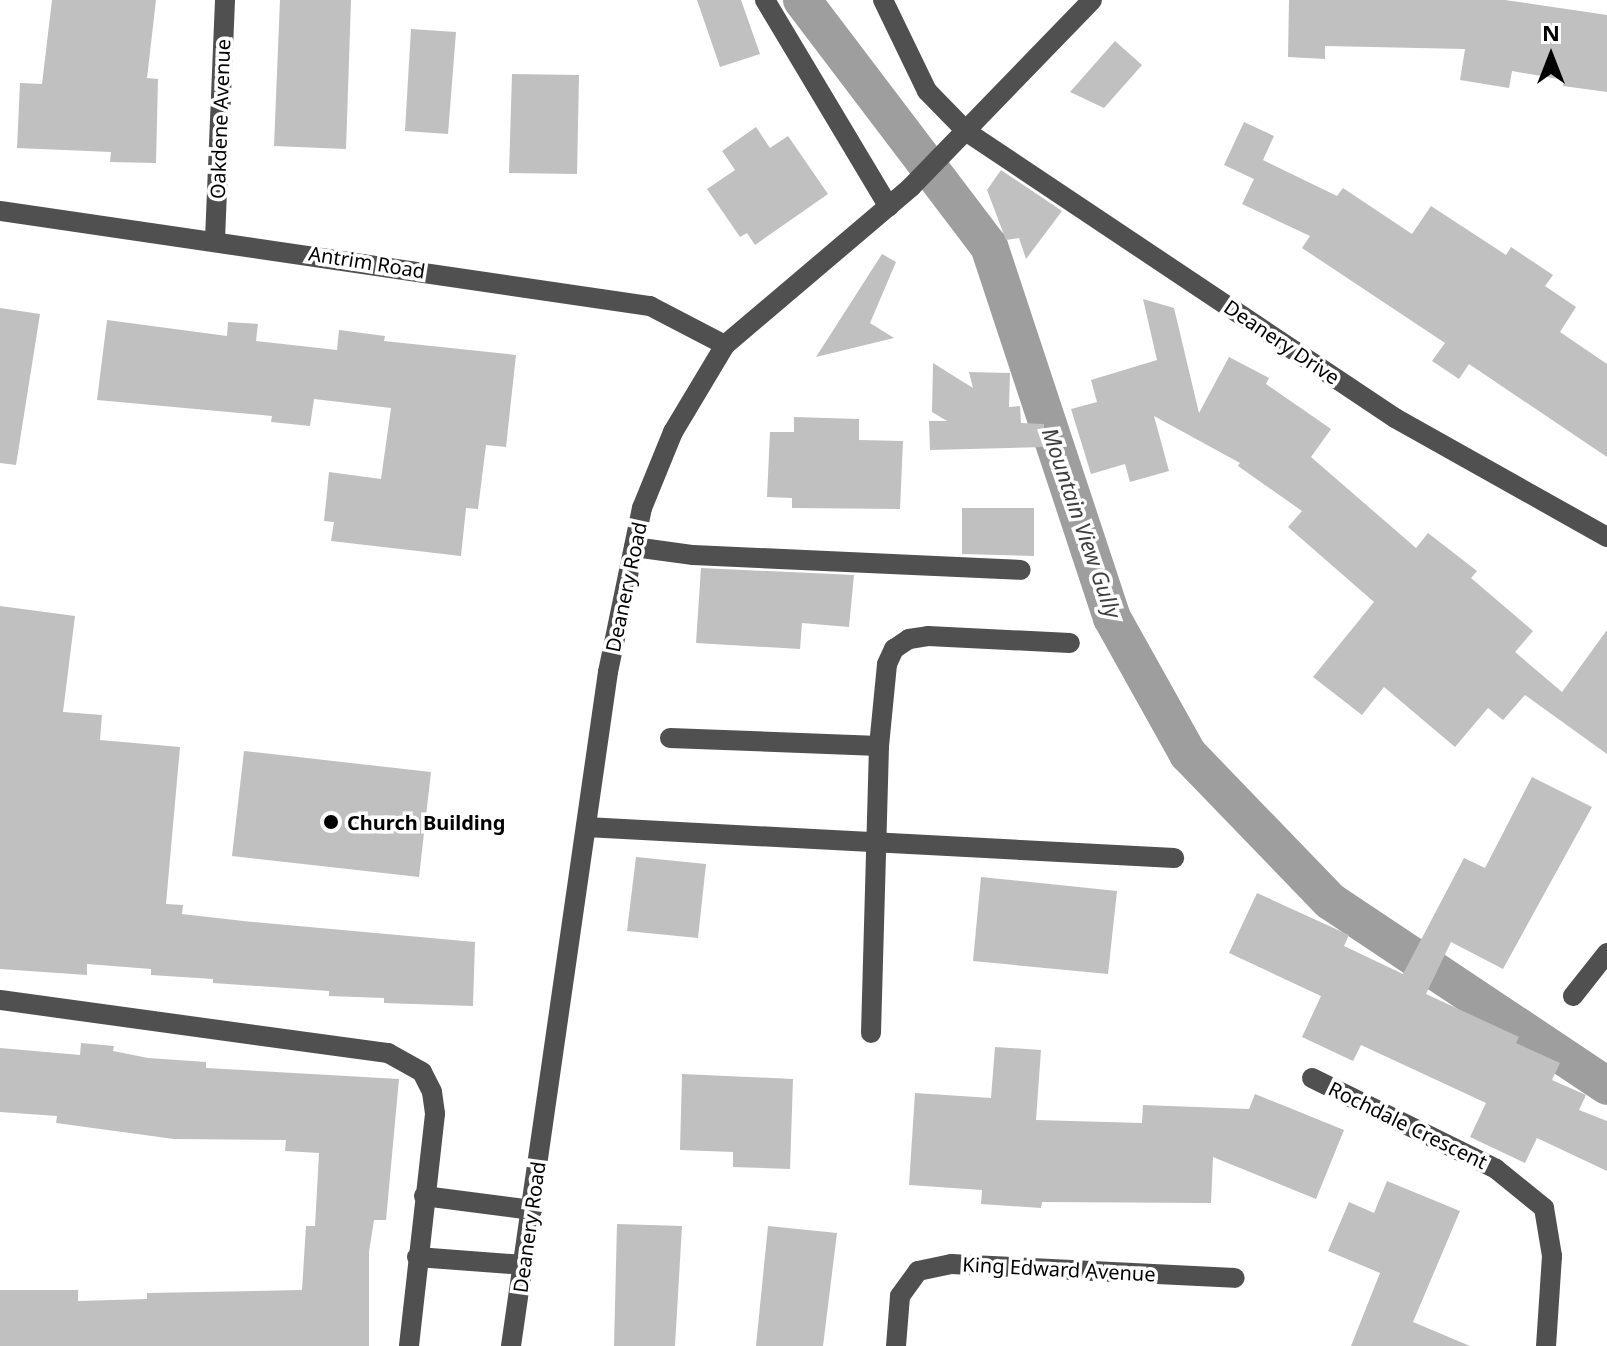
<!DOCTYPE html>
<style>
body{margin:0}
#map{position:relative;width:1607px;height:1346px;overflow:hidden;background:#fff;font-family:"Noto Sans",sans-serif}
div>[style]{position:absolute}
.canal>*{height:38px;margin:-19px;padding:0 19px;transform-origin:19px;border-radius:19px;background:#9e9e9e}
.building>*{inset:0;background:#c0c0c0}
.minor>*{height:20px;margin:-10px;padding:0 10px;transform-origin:10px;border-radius:10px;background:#505050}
.dots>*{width:22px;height:22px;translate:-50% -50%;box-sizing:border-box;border:4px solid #fff;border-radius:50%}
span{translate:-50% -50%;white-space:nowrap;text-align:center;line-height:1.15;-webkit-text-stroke:7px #fff;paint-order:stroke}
.street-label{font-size:20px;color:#000}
.poi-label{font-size:20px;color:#000;font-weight:700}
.left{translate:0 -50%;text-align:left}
.water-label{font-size:22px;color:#3f3f3f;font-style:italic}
.north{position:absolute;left:1511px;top:16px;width:80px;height:80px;-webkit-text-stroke:6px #fff;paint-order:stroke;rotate:0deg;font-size:22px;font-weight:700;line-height:32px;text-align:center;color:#000}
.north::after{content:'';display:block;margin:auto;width:28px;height:36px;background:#000;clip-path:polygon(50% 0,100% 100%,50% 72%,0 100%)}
</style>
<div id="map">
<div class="canal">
<i style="left:802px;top:0;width:309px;rotate:52.8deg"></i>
<i style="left:989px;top:246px;width:392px;rotate:71.7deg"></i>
<i style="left:1112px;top:618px;width:156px;rotate:60.8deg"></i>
<i style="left:1188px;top:754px;width:204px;rotate:46deg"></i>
<i style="left:1330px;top:901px;width:333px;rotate:33.7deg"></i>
</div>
<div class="building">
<i style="clip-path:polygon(52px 0,156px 0,147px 78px,158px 79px,156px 163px,110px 162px,111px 152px,17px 148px,20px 83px,42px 84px)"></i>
<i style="clip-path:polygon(280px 0,351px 0,346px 149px,274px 146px)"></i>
<i style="clip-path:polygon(697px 0,741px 0,760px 54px,720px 67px)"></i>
<i style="clip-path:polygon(1289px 0,1505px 0,1607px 15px,1607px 92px,1563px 86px,1564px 80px,1512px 71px,1509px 88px,1460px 80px,1465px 49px,1325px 46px,1325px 59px,1288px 57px)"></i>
<i style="clip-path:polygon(411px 29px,456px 32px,448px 134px,405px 131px)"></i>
<i style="clip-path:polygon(1115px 41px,1142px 65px,1104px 108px,1070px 92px)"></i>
<i style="clip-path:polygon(512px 74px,579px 75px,577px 174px,509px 173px)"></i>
<i style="clip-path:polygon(1244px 122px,1274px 136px,1263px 160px,1337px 196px,1343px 188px,1412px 234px,1431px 206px,1506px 255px,1511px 247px,1553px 275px,1545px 286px,1576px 307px,1560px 332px,1607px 364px,1607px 457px,1469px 364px,1459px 379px,1432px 361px,1445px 343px,1302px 248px,1310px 236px,1242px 204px,1254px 179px,1224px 165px)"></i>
<i style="clip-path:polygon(756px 127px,770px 148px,788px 136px,828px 194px,755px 245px,747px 233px,740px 237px,707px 189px,735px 170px,722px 151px)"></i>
<i style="clip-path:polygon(1001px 170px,1062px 211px,1026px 259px,1019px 238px,1006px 240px,987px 190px)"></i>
<i style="clip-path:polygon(882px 254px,896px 262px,870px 323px,894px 338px,816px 357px)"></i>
<i style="clip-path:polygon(1143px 299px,1174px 308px,1199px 413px,1229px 357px,1269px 378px,1266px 384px,1331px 429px,1311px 457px,1416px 548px,1428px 533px,1477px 571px,1471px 578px,1533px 631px,1515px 652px,1562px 692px,1607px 630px,1607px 754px,1525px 695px,1503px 720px,1488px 708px,1455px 747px,1384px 687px,1362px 715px,1313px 677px,1374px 602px,1288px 527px,1302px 511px,1238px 466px,1240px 463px,1154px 416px,1169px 471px,1130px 482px,1125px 464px,1091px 474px,1071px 409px,1097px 402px,1091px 380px,1157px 360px)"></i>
<i style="clip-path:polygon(0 308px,40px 314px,16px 465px,0 463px)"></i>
<i style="clip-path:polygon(107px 320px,227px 336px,228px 322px,258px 324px,256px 341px,337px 350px,339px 330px,385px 336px,384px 341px,516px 355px,506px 447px,486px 445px,478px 509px,466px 508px,461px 556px,331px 541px,334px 522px,324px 521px,329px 472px,381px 479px,391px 408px,314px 399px,310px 426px,271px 422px,272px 416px,97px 400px)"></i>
<i style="clip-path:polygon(933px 363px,973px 388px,969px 372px,1010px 373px,1009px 407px,1020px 406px,1021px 423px,1044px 424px,1044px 447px,930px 450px,929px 421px,947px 421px,932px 412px)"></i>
<i style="clip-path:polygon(794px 417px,859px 419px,859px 440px,903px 441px,900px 509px,792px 508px,792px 498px,767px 497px,770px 432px,794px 432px)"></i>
<i style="clip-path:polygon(962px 508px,1034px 508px,1034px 556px,962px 554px)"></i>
<i style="clip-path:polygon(701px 568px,854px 575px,849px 627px,802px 623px,800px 649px,696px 643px)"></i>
<i style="clip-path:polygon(0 606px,75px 616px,63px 712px,102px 715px,100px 740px,180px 747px,166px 904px,183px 905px,182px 914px,243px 921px,475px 942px,473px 1006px,384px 1003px,384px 998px,329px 996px,329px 991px,213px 983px,213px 979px,151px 975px,151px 969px,87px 964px,87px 975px,0 969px)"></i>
<i style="clip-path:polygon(244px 751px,431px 772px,419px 877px,232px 856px)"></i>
<i style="clip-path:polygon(1532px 777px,1592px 807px,1503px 969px,1451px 942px,1426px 994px,1519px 1037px,1516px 1043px,1560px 1063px,1552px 1080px,1586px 1095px,1579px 1110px,1607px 1121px,1607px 1171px,1537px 1138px,1525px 1163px,1470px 1137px,1486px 1103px,1361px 1045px,1353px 1061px,1302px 1037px,1321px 996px,1229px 953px,1257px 893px,1349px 935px,1344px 946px,1403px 974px,1464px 858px,1485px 868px)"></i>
<i style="clip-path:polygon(636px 857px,706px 864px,698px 938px,627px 931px)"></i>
<i style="clip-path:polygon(981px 877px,1117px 891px,1108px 974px,973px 961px)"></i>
<i style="clip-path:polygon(81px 1043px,114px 1046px,113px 1051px,148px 1058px,206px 1062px,206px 1068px,399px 1079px,386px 1220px,374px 1220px,369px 1252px,369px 1346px,0 1346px,0 1290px,78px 1290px,78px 1301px,147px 1299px,147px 1293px,302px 1290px,306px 1226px,315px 1226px,319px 1153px,285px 1151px,286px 1140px,174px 1139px,56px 1123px,57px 1116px,0 1112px,0 1048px,80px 1055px)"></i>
<i style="clip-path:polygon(995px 1047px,1041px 1050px,1036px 1120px,1142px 1123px,1143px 1105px,1249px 1109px,1255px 1094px,1344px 1130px,1316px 1199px,1213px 1157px,1211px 1203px,1042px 1202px,1041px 1208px,981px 1204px,982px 1190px,909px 1185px,915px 1093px,991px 1098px)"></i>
<i style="clip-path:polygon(682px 1074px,793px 1079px,790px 1169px,733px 1167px,733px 1152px,680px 1150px)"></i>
<i style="clip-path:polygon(1387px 1181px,1460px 1211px,1413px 1322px,1470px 1346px,1351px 1346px,1380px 1273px,1328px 1251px,1349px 1202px,1374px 1213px)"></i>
<i style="clip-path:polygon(617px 1224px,682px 1226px,675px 1346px,614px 1346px)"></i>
<i style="clip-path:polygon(768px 1226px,837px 1233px,823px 1346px,756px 1346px)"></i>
</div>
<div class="minor">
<i style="left:765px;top:0;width:241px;rotate:59.1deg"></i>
<i style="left:883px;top:0;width:101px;rotate:64.2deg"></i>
<i style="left:927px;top:91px;width:57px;rotate:45.7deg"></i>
<i style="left:967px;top:132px;width:515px;rotate:33.75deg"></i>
<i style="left:1395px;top:418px;width:243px;rotate:29.3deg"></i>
<i style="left:0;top:211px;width:657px;rotate:8.32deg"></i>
<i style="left:650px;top:306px;width:85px;rotate:27.5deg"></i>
<i style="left:215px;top:239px;width:239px;rotate:-87.6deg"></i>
<i style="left:634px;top:547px;width:60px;rotate:7.7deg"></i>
<i style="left:693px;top:555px;width:328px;rotate:2.6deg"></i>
<i style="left:670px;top:738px;width:209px;rotate:2.2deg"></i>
<i style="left:586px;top:827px;width:589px;rotate:3.02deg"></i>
<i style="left:1573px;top:996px;width:55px;rotate:-51.7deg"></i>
<i style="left:0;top:1000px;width:392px;rotate:7.8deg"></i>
<i style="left:388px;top:1053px;width:39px;rotate:29deg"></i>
<i style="left:422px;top:1072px;width:22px;rotate:63deg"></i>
<i style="left:432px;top:1092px;width:22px;rotate:82deg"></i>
<i style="left:435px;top:1114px;width:233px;rotate:96.4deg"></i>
<i style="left:871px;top:1033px;width:287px;rotate:-88.4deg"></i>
<i style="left:879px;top:746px;width:82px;rotate:-84.4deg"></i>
<i style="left:887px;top:664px;width:17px;rotate:-65deg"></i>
<i style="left:894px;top:649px;width:18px;rotate:-34deg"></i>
<i style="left:909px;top:639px;width:19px;rotate:-9deg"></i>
<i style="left:928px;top:636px;width:142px;rotate:2.8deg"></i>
<i style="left:1312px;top:1078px;width:205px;rotate:26.3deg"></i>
<i style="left:1496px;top:1169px;width:62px;rotate:39.1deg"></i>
<i style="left:1544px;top:1208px;width:49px;rotate:80.5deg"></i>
<i style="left:1552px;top:1256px;width:90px;rotate:93.8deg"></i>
<i style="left:424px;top:1196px;width:109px;rotate:7.4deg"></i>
<i style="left:417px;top:1257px;width:107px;rotate:4.3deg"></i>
<i style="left:511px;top:1346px;width:681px;rotate:-81.81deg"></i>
<i style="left:608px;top:672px;width:167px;rotate:-78.3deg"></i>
<i style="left:642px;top:508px;width:82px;rotate:-67.8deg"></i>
<i style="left:673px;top:432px;width:101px;rotate:-59.1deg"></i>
<i style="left:725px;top:345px;width:244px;rotate:-40.3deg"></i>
<i style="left:911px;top:187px;width:260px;rotate:-45.9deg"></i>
<i style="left:896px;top:1346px;width:50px;rotate:-85.4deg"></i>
<i style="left:900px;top:1296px;width:31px;rotate:-54deg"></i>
<i style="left:918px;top:1271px;width:34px;rotate:-12deg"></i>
<i style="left:951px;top:1264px;width:284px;rotate:2.8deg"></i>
</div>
<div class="dots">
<i style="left:331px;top:822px;background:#000"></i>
</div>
<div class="street-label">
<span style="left:220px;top:119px;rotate:-88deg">Oakdene Avenue</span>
<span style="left:367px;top:262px;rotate:9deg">Antrim Road</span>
<span style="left:1282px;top:342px;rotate:34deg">Deanery Drive</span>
<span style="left:626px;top:587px;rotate:-78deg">Deanery Road</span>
<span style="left:1408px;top:1125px;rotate:26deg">Rochdale Crescent</span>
<span style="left:529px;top:1227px;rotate:-82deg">Deanery Road</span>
<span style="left:1059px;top:1269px;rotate:3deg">King Edward Avenue</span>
</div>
<div class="poi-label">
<span class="left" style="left:347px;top:822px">Church Building</span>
</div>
<div class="water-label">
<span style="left:1082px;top:523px;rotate:71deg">Mountain View Gully</span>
</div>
<div class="north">N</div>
</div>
